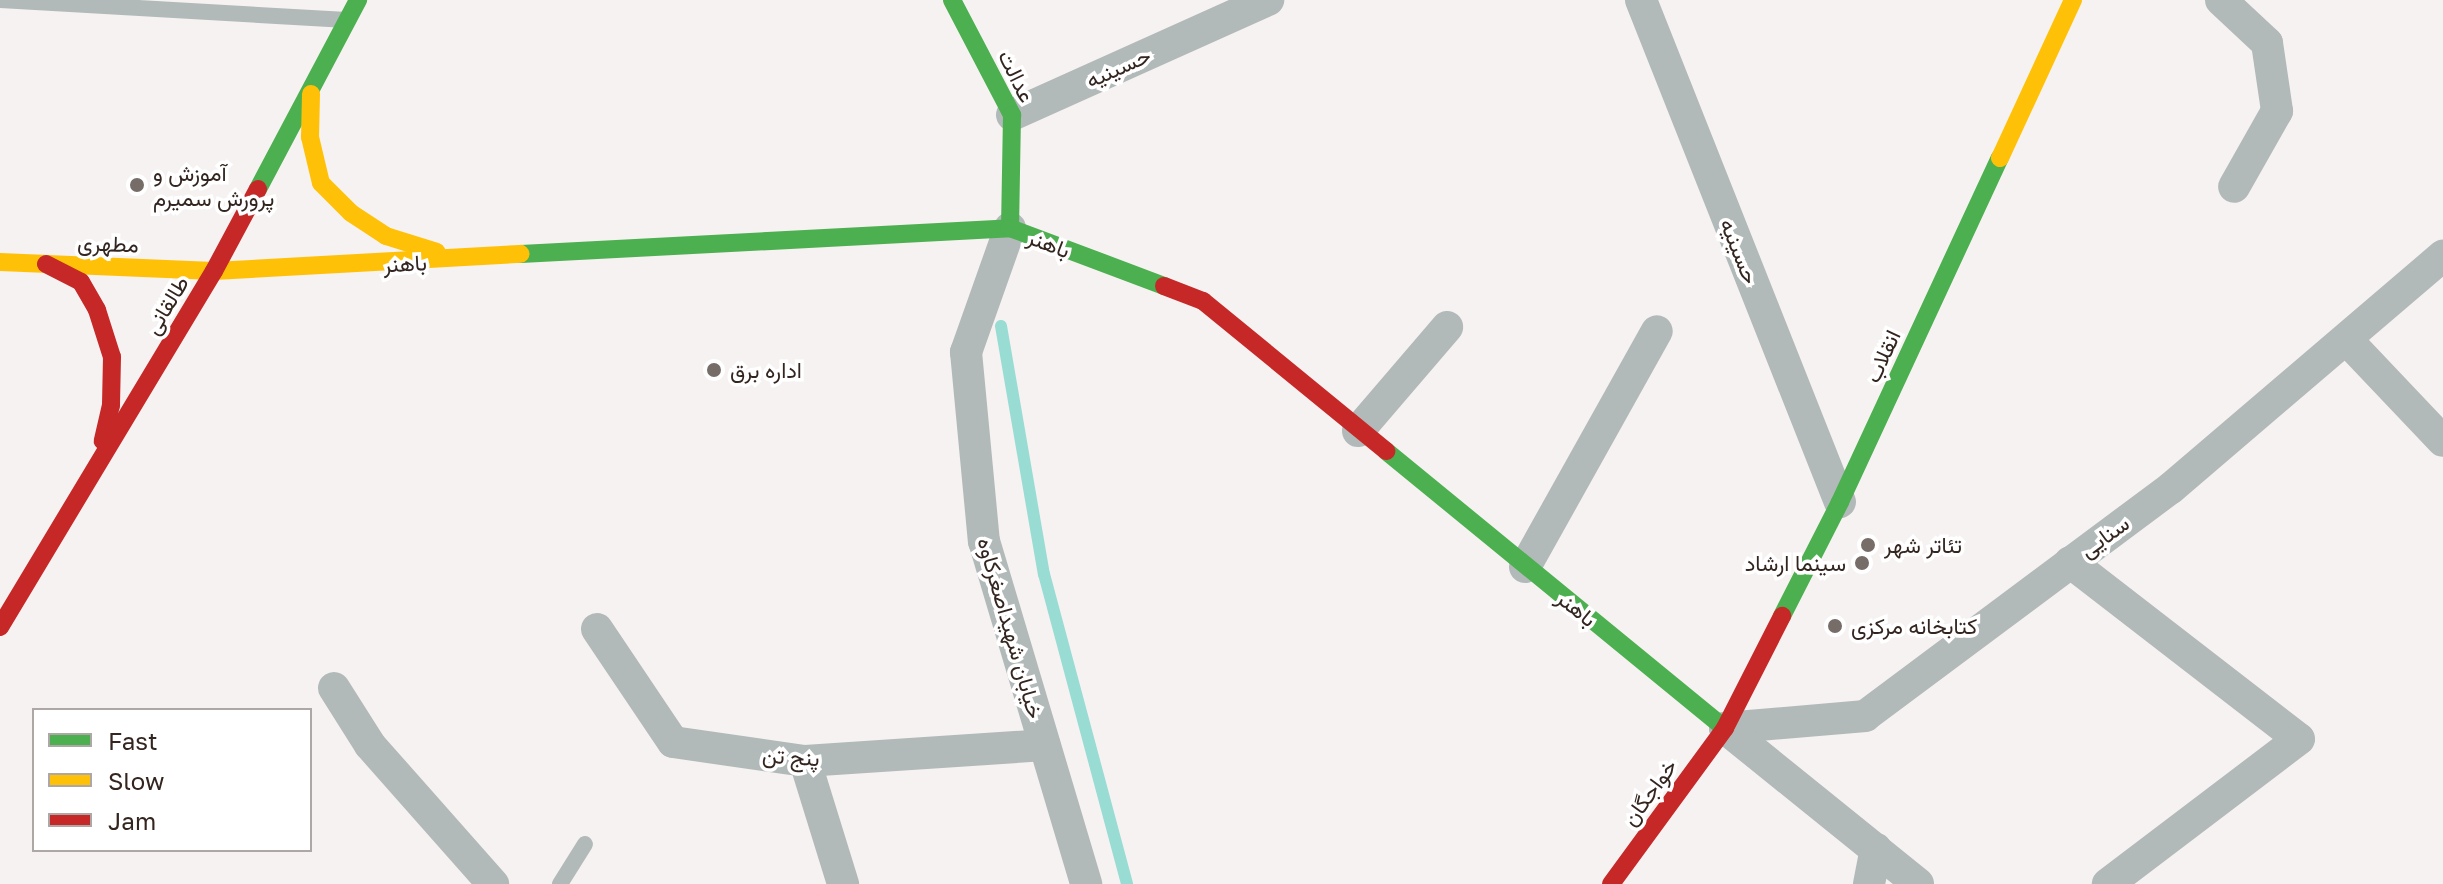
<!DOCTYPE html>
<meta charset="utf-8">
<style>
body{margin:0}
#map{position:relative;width:2443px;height:884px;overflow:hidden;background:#f6f2f1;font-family:"Golos Text",Vazirmatn,sans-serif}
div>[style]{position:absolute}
.stream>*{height:12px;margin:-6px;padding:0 6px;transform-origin:6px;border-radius:6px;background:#98dcd4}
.lane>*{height:16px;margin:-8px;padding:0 8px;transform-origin:8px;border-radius:8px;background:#b1bab9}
.street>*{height:32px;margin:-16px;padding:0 16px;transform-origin:16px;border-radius:16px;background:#b1bab9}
.fast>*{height:18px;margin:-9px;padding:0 9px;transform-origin:9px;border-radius:9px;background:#4caf50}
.slow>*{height:18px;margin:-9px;padding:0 9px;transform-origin:9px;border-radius:9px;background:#ffc107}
.jam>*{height:18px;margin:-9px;padding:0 9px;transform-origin:9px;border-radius:9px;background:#c62828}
.dots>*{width:22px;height:22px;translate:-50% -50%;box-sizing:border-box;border:4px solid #fff;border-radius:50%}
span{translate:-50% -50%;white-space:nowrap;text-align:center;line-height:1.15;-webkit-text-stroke:7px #fff;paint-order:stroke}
.street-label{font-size:22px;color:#33251f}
.poi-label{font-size:22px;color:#33251f}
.left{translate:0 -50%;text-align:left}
.right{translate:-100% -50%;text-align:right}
.legend{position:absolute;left:32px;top:708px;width:280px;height:144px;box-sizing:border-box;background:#fff;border:2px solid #ada8a5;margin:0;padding:10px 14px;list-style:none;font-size:24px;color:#33251f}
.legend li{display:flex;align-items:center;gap:16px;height:40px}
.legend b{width:40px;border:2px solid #ada8a5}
</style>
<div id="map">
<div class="stream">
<i style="left:1001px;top:326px;width:252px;rotate:80.2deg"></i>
<i style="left:1044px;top:574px;width:321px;rotate:75deg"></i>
</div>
<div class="lane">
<i style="left:0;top:0;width:343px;rotate:3.3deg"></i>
<i style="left:560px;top:884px;width:47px;rotate:-58deg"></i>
</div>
<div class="street">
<i style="left:1641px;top:0;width:540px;rotate:68.38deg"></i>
<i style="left:2221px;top:0;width:63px;rotate:43.1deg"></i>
<i style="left:2267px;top:43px;width:69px;rotate:81.6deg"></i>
<i style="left:2277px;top:111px;width:87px;rotate:119.5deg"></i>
<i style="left:1012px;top:115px;width:281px;rotate:-24.2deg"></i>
<i style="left:1010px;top:228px;width:132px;rotate:109.5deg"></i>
<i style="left:966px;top:352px;width:190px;rotate:84.6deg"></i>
<i style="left:984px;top:541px;width:358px;rotate:73.4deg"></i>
<i style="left:2347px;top:340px;width:139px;rotate:46.5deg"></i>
<i style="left:1358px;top:431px;width:137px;rotate:-49.4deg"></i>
<i style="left:2070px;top:562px;width:289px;rotate:37.7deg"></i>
<i style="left:2299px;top:739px;width:240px;rotate:142.8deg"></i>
<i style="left:1525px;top:567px;width:270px;rotate:-60.8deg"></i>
<i style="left:597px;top:629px;width:136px;rotate:56.1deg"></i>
<i style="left:673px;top:742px;width:133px;rotate:8.2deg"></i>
<i style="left:805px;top:761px;width:240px;rotate:-3.8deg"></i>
<i style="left:334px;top:688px;width:67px;rotate:57.7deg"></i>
<i style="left:370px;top:745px;width:186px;rotate:48.5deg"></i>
<i style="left:1725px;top:728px;width:141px;rotate:-4.9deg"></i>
<i style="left:1865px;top:716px;width:382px;rotate:-36.7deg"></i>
<i style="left:2171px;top:488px;width:358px;rotate:-40.5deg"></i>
<i style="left:1725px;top:728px;width:248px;rotate:38.9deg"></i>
<i style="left:805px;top:761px;width:129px;rotate:72.8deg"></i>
<i style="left:1869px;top:884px;width:36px;rotate:-79deg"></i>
</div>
<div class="fast">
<i style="left:952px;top:0;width:130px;rotate:62.4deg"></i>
<i style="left:1012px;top:115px;width:113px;rotate:91deg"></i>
<i style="left:258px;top:189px;width:214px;rotate:-62.1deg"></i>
<i style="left:521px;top:254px;width:490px;rotate:-3deg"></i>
<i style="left:1010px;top:228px;width:165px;rotate:20.6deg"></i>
<i style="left:1386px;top:451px;width:438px;rotate:39.3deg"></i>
<i style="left:1782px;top:616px;width:128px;rotate:-63deg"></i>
<i style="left:1840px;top:502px;width:379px;rotate:-65.1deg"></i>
</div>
<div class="slow">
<i style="left:311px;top:94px;width:43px;rotate:91.3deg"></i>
<i style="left:310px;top:137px;width:47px;rotate:76.6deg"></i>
<i style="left:321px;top:183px;width:42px;rotate:45deg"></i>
<i style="left:351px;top:213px;width:42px;rotate:33.3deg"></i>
<i style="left:386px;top:236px;width:53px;rotate:17.4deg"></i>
<i style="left:2000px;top:158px;width:174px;rotate:-65.2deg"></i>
<i style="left:0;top:262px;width:214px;rotate:2.4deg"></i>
<i style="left:214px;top:271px;width:307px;rotate:-3.2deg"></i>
</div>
<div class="jam">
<i style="left:46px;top:264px;width:39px;rotate:27deg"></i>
<i style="left:81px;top:282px;width:32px;rotate:60deg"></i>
<i style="left:97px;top:310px;width:49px;rotate:72.3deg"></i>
<i style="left:112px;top:357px;width:48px;rotate:91.2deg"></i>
<i style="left:111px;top:405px;width:37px;rotate:103deg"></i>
<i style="left:1164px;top:286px;width:42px;rotate:21deg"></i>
<i style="left:1203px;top:301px;width:237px;rotate:39.3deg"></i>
<i style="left:0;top:627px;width:415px;rotate:-59deg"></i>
<i style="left:214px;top:271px;width:93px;rotate:-61.8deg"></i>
<i style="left:1611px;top:884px;width:193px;rotate:-53.8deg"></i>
<i style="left:1725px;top:728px;width:126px;rotate:-63deg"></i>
</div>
<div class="dots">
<i style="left:137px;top:185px;background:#776d68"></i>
<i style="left:714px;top:370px;background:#776d68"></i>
<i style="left:1868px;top:545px;background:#776d68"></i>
<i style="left:1862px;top:563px;background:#776d68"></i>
<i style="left:1835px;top:626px;background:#776d68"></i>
</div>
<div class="street-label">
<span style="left:1118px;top:67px;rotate:-24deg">حسینیه</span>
<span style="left:1017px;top:76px;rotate:64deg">عدالت</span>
<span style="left:108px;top:243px;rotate:2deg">مطهری</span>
<span style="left:1049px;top:243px;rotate:21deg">باهنر</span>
<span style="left:1740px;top:251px;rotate:68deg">حسینیه</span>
<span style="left:405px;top:263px;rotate:-3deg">باهنر</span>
<span style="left:166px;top:305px;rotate:-59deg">طالقانی</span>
<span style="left:1882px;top:356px;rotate:-65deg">انقلاب</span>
<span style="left:2104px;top:536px;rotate:-36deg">سنایی</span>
<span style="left:1577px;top:608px;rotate:39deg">باهنر</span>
<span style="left:1011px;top:628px;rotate:74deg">خیابان شهیداصغرکاوه</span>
<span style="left:791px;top:756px;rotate:4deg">پنج تن</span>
<span style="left:1649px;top:792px;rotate:-54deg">خواجگان</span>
</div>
<div class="poi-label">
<span class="left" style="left:153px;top:185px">آموزش و<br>پرورش سمیرم</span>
<span class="left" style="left:730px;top:370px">اداره برق</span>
<span class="left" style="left:1884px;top:545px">تئاتر شهر</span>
<span class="right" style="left:1846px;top:563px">سینما ارشاد</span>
<span class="left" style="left:1851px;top:626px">کتابخانه مرکزی</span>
</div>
<ul class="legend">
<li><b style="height:10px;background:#4caf50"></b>Fast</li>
<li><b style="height:10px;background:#ffc107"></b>Slow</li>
<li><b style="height:10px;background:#c62828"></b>Jam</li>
</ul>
</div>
